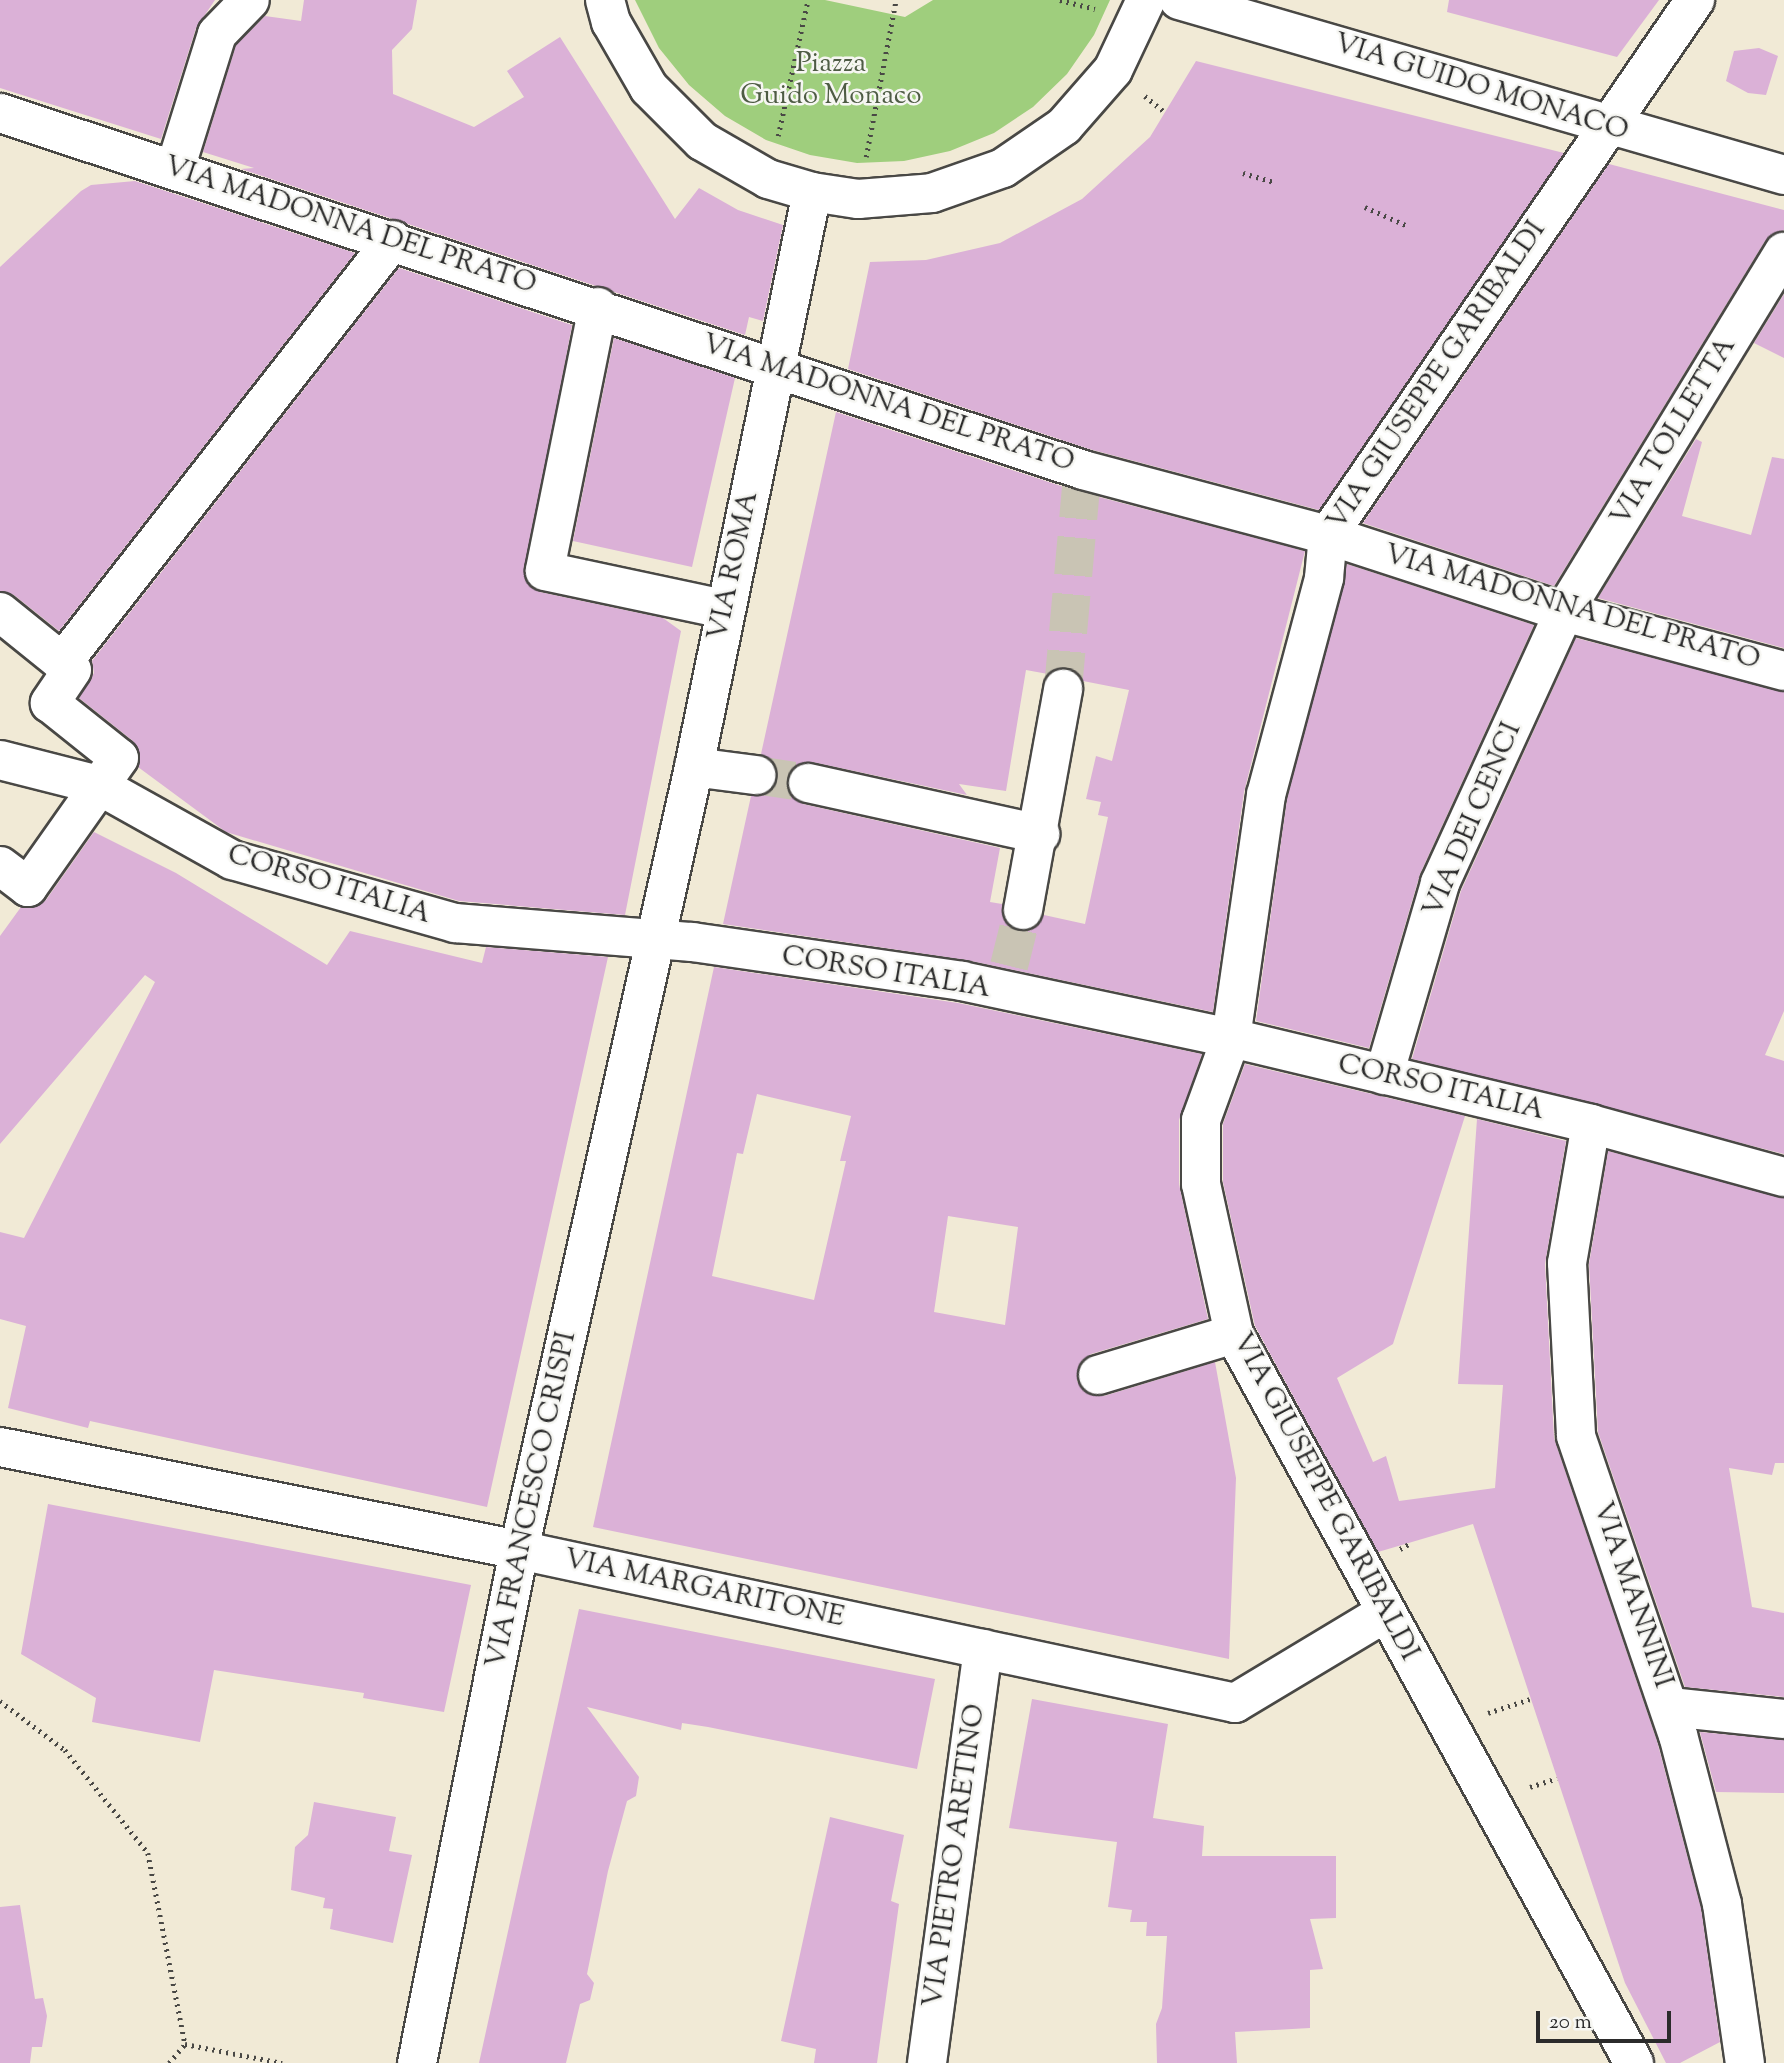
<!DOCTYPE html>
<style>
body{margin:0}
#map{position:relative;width:1784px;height:2063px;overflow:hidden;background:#f1ead6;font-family:"Sorts Mill Goudy",serif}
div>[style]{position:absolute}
.green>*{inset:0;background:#9fce7d}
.building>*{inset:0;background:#dbb1d7}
.minor-tunnel>*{height:38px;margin-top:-19px;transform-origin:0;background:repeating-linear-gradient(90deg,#c9c4b4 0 38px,transparent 0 57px)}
.path>*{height:4.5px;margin-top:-2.25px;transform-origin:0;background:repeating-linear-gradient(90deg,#494845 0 2px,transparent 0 7px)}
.roads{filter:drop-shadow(2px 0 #494845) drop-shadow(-2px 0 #494845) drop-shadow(0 2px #494845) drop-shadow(0 -2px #494845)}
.minor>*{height:38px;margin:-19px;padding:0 19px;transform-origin:19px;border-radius:19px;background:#fff}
span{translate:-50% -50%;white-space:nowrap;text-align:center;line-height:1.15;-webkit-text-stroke:5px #f6f6f2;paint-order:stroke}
.park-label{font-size:28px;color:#4e5c44}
.street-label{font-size:28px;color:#2b2b2b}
.scale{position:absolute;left:1536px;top:2011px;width:135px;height:32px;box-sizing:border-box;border:4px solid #2b2b2b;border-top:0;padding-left:9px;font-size:21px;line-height:24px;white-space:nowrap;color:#2b2b2b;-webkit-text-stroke:5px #f6f6f2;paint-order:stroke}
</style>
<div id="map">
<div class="green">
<i style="clip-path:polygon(635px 0,825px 0,905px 17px,933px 0,1110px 0,1094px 35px,1067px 74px,1033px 107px,994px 133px,950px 151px,904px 161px,857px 163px,810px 155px,766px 140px,725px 116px,689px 85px,659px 48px)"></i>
</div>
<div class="building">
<i style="clip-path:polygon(0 0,215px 0,196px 28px,161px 139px,0 88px)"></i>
<i style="clip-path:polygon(304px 0,417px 0,412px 29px,392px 50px,393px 94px,474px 127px,524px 97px,507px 71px,560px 37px,675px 219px,699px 188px,738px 210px,783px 225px,763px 321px,749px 317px,745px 335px,241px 169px,254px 168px,203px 152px,236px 45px,265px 16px,301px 21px)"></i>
<i style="clip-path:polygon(1449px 0,1659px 0,1617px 57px,1447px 12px)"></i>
<i style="clip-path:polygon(1759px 48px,1778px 56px,1766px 95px,1748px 93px,1726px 81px,1734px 51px)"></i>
<i style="clip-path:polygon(1196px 61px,1564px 153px,1319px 510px,1089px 449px,848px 369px,870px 262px,926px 260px,1000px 243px,1082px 199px,1150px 137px)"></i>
<i style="clip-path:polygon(1609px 164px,1784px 210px,1784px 230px,1765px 241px,1554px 586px,1363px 523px)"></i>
<i style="clip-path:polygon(135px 181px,355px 253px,59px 631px,14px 595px,0 591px,0 267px,81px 191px,91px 185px)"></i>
<i style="clip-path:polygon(399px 268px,572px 325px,525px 579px,540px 592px,663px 618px,681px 631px,625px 915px,459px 901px,226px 832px,138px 767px,139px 750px,133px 741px,79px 698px,94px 673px,92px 661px)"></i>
<i style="clip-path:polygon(1784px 294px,1784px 358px,1754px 343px)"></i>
<i style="clip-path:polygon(614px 338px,735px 378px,692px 567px,573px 541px)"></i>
<i style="clip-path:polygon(evenodd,836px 412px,1076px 491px,1305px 551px,1244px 792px,1213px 1012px,966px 960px,723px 924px,751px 796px,765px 795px,778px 778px,776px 766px,761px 754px,836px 412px,1056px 668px,1068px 668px,1083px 681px,1129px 690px,1112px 761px,1096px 756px,1086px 799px,1101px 802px,1098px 815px,1108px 817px,1085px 924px,1044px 915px,1030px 931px,1008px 926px,1002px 904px,990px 902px,1000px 848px,803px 804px,787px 790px,791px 769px,812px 762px,967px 795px,959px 784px,1006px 791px,1026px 670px,1048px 674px,1056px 668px)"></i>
<i style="clip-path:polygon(1696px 439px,1702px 442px,1682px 516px,1751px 535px,1772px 457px,1784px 459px,1784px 648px,1598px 598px)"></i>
<i style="clip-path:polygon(1347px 564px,1534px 625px,1420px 874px,1369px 1048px,1256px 1021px,1287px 799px)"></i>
<i style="clip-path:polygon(1576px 638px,1784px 692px,1784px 1011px,1765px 1055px,1784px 1061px,1784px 1154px,1412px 1059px,1461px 891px)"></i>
<i style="clip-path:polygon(94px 832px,176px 873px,327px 965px,350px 931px,482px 963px,486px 947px,608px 957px,487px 1507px,90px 1421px,88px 1428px,8px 1408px,26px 1326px,0 1319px,0 1232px,24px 1238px,155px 982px,145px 975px,0 1144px,0 936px,21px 907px,36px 907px,46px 900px)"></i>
<i style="clip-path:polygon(evenodd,714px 967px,958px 1003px,1202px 1054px,1179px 1120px,1179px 1184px,1208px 1319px,1091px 1354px,1082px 1361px,1077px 1381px,1084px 1391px,1104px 1396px,1215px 1362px,1236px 1478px,1229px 1659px,593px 1527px,714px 967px,757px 1094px,851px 1116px,840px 1161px,846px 1161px,814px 1300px,712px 1276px,737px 1153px,743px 1154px,757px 1094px,714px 967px,948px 1216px,1018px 1227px,1005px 1325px,934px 1312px,948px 1216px)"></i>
<i style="clip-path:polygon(1245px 1064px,1465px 1116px,1393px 1344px,1337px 1378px,1373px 1462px,1386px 1456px,1399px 1501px,1495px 1488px,1503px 1385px,1458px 1384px,1477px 1119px,1566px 1141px,1545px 1264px,1554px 1438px,1657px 1741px,1701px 1908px,1720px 2042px,1680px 2063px,1666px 2063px,1625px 1983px,1473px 1524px,1378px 1552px,1255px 1326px,1223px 1182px,1223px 1124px)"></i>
<i style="clip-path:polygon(1608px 1151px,1784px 1198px,1784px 1463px,1775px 1463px,1772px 1475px,1729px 1468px,1752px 1607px,1784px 1613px,1784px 1697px,1685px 1687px,1598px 1432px,1589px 1264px)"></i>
<i style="clip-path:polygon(48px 1504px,471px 1585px,444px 1712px,363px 1698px,364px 1693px,214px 1670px,200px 1742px,92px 1722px,96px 1698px,21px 1654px)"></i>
<i style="clip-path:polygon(579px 1609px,935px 1679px,917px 1769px,708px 1727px,682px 1723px,681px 1730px,587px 1707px,639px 1777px,636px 1796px,627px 1801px,608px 1871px,587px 1974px,594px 1983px,590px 2000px,580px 2004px,566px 2063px,479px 2063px)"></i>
<i style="clip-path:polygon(1032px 1699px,1168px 1724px,1153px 1818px,1204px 1826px,1202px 1856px,1336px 1856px,1336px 1918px,1310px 1919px,1323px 1969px,1310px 1970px,1310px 2028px,1235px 2032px,1237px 2063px,1157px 2063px,1156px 2024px,1162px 2008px,1167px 1936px,1146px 1936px,1147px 1922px,1130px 1922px,1132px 1910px,1108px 1907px,1117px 1842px,1009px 1828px)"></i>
<i style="clip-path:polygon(1700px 1732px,1784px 1740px,1784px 1793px,1716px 1792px)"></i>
<i style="clip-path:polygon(314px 1802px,396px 1817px,389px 1851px,412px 1855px,393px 1943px,330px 1929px,333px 1909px,323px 1908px,325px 1898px,291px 1890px,295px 1847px,308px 1835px)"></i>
<i style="clip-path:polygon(830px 1817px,904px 1835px,891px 1901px,899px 1904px,877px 2063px,814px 2063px,816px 2049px,781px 2041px)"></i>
<i style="clip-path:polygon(20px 1905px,35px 1999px,43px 1998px,47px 2016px,42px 2047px,32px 2047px,30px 2063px,0 2063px,0 1907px)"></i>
</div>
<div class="minor-tunnel">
<i style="left:1063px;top:689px;width:204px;rotate:-84.9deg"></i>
<i style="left:756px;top:775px;width:53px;rotate:8.7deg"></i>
<i style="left:1009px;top:966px;width:58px;rotate:-76deg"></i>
</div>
<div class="path">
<i style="left:1060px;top:0;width:36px;rotate:14deg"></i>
<i style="left:1145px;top:96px;width:27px;rotate:39deg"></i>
<i style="left:778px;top:136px;width:139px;rotate:-77.6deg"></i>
<i style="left:866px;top:157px;width:160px;rotate:-79.2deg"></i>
<i style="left:1243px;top:173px;width:33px;rotate:16deg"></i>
<i style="left:1365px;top:207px;width:47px;rotate:23.8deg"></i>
<i style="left:1400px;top:1549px;width:13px;rotate:-29deg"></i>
<i style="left:0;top:1701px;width:81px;rotate:37deg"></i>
<i style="left:65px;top:1750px;width:132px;rotate:51.1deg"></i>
<i style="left:148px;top:1853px;width:195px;rotate:79deg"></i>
<i style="left:185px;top:2044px;width:99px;rotate:11.1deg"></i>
<i style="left:1488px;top:1713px;width:44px;rotate:-18.4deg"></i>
<i style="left:1530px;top:1787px;width:28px;rotate:-18deg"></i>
<i style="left:169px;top:2063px;width:25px;rotate:-50deg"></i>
</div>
<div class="roads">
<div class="minor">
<i style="left:605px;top:0;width:23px;rotate:75deg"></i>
<i style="left:611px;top:22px;width:76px;rotate:60.1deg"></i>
<i style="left:649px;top:88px;width:75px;rotate:45deg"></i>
<i style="left:702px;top:141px;width:76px;rotate:29.9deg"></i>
<i style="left:768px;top:179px;width:46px;rotate:16.5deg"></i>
<i style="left:812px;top:192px;width:47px;rotate:8.7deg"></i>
<i style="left:858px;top:199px;width:74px;rotate:-4.6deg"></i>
<i style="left:932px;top:193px;width:75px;rotate:-19.4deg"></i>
<i style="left:1003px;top:168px;width:74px;rotate:-34.5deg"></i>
<i style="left:1064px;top:126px;width:74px;rotate:-48.8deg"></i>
<i style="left:1113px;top:70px;width:77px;rotate:-64.8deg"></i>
<i style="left:1179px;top:0;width:630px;rotate:16.13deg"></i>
<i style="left:0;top:113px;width:1140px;rotate:18.24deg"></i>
<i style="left:1083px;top:470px;width:253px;rotate:14.9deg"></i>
<i style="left:1328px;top:535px;width:248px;rotate:18.1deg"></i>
<i style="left:1564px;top:612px;width:228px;rotate:15deg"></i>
<i style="left:175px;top:169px;width:141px;rotate:-72.7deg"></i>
<i style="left:217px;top:34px;width:47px;rotate:-45.9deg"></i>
<i style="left:598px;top:307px;width:269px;rotate:101.4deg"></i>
<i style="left:545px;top:571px;width:183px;rotate:12deg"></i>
<i style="left:0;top:612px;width:92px;rotate:38.9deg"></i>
<i style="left:72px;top:670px;width:40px;rotate:124deg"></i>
<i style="left:50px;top:703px;width:88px;rotate:38.6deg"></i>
<i style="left:119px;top:758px;width:158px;rotate:125.2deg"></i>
<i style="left:28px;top:887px;width:35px;rotate:-143deg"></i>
<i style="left:62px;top:663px;width:537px;rotate:-51.96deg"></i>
<i style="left:0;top:760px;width:101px;rotate:14.3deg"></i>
<i style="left:98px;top:785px;width:154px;rotate:29.2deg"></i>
<i style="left:232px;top:860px;width:232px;rotate:15.8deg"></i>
<i style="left:455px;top:923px;width:238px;rotate:4.6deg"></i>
<i style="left:692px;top:942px;width:273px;rotate:8.2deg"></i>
<i style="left:962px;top:981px;width:275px;rotate:12deg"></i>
<i style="left:1231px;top:1038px;width:370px;rotate:13.4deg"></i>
<i style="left:1591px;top:1124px;width:200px;rotate:15.4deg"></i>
<i style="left:694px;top:767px;width:63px;rotate:7.4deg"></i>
<i style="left:808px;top:783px;width:238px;rotate:12.4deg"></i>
<i style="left:1023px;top:910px;width:225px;rotate:-79.7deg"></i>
<i style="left:1384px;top:1075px;width:200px;rotate:-73.7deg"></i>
<i style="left:1440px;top:883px;width:298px;rotate:-65.4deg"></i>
<i style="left:1564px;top:612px;width:422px;rotate:-58.6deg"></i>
<i style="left:1591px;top:1124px;width:141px;rotate:99.8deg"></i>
<i style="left:1567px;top:1263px;width:173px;rotate:87deg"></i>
<i style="left:1576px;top:1436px;width:316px;rotate:71.2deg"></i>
<i style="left:1678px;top:1735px;width:175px;rotate:75.4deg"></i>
<i style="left:1722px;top:1904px;width:161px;rotate:81.8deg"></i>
<i style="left:1098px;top:1375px;width:142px;rotate:-16.8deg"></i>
<i style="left:0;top:1447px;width:529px;rotate:11.22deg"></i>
<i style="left:519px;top:1550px;width:732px;rotate:12.06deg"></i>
<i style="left:1235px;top:1703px;width:175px;rotate:-31deg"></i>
<i style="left:1670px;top:1707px;width:115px;rotate:6deg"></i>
<i style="left:417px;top:2063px;width:523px;rotate:-78.75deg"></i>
<i style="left:519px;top:1550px;width:802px;rotate:-77.4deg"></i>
<i style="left:694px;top:767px;width:587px;rotate:-78.4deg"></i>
<i style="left:927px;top:2063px;width:418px;rotate:-82.3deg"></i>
<i style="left:1634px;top:2063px;width:832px;rotate:-118.75deg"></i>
<i style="left:1234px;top:1334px;width:154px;rotate:-102.4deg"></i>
<i style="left:1201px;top:1184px;width:64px;rotate:-90deg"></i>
<i style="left:1201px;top:1120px;width:87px;rotate:-69.9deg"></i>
<i style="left:1231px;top:1038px;width:246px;rotate:-81.8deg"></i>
<i style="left:1266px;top:795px;width:225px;rotate:-75deg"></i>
<i style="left:1324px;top:578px;width:43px;rotate:-84.7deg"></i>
<i style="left:1328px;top:535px;width:649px;rotate:-55.55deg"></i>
</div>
</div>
<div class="park-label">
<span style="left:831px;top:80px">Piazza<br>Guido Monaco</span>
</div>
<div class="street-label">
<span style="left:1481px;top:88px;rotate:17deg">VIA GUIDO MONACO</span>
<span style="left:350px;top:226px;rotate:18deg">VIA MADONNA DEL PRATO</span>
<span style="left:1437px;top:376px;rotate:-56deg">VIA GIUSEPPE GARIBALDI</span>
<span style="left:888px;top:404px;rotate:18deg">VIA MADONNA DEL PRATO</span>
<span style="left:1674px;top:432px;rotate:-59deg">VIA TOLLETTA</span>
<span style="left:734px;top:566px;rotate:-78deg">VIA ROMA</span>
<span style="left:1572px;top:608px;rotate:16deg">VIA MADONNA DEL PRATO</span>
<span style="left:1473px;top:820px;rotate:-67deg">VIA DEI CENCI</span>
<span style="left:329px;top:885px;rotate:17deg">CORSO ITALIA</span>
<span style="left:886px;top:973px;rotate:9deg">CORSO ITALIA</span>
<span style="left:1441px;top:1088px;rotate:13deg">CORSO ITALIA</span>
<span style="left:1325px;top:1497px;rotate:62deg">VIA GIUSEPPE GARIBALDI</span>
<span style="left:532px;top:1500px;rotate:-78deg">VIA FRANCESCO CRISPI</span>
<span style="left:704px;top:1589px;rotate:12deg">VIA MARGARITONE</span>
<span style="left:1632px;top:1595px;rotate:71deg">VIA MANNINI</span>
<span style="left:955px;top:1856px;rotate:-82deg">VIA PIETRO ARETINO</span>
</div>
<div class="scale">20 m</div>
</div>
